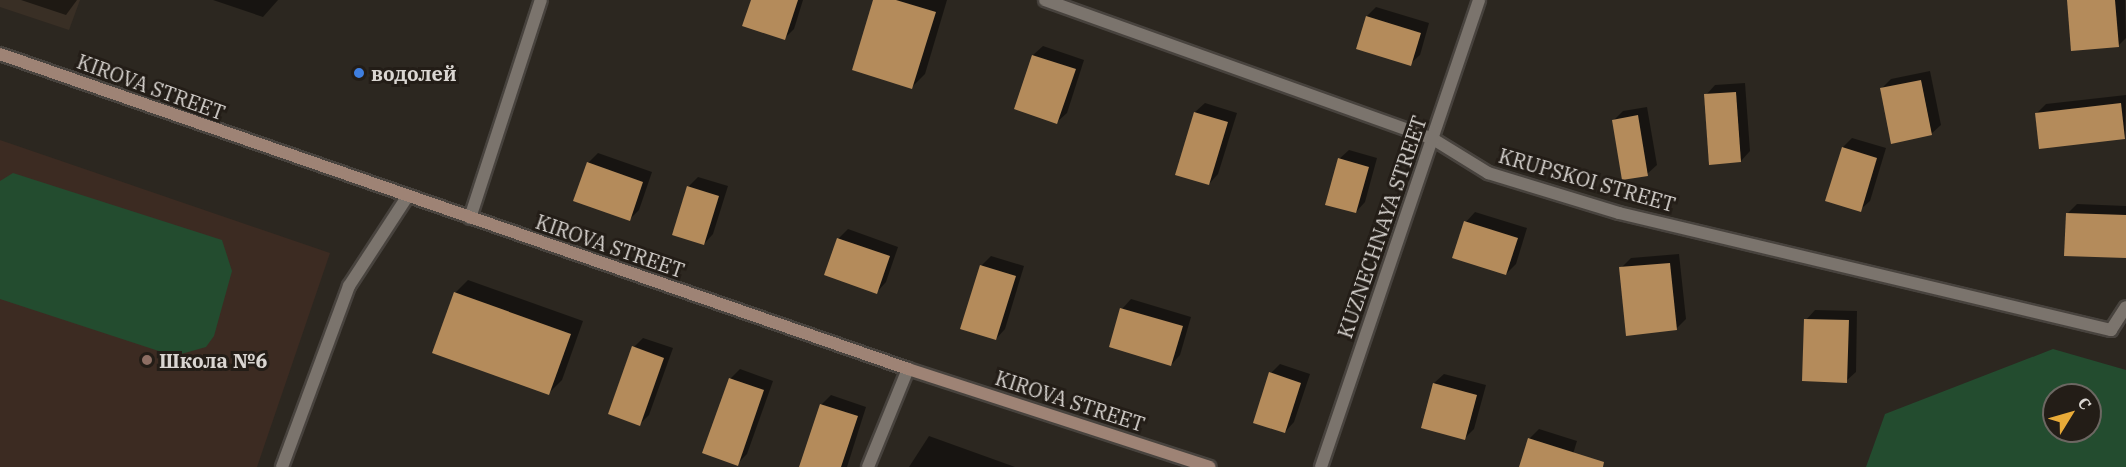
<!DOCTYPE html>
<meta charset="utf-8">
<style>
body{margin:0}
#map{position:relative;width:2126px;height:467px;overflow:hidden;background:#2c2720;font-family:"IBM Plex Serif",serif}
div>[style]{position:absolute}
.built>*{inset:0;background:#392f25}
.education>*{inset:0;background:#3c2b22}
.green>*{inset:0;background:#234c2f}
.shadow>*{inset:0;background:#0007}
.building>*{inset:0;background:#b48b5b}
.roads{filter:drop-shadow(2px 0 #48433e) drop-shadow(-2px 0 #48433e) drop-shadow(0 2px #48433e) drop-shadow(0 -2px #48433e)}
.street>*{height:12px;margin:-6px;padding:0 6px;transform-origin:6px;border-radius:6px;background:#7b746d}
.secondary>*{height:12px;margin:-6px;padding:0 6px;transform-origin:6px;border-radius:6px;background:#9e8375}
.dots>*{width:16px;height:16px;translate:-50% -50%;box-sizing:border-box;border:3px solid #231d17;border-radius:50%}
span{translate:-50% -50%;white-space:nowrap;text-align:center;line-height:1.15;-webkit-text-stroke:6px #231d17;paint-order:stroke}
.poi-label{font-size:20px;color:#dad6d2;font-weight:700}
.left{translate:0 -50%;text-align:left}
.street-label{font-size:20px;color:#dad6d2}
.north{position:absolute;left:2042px;top:383px;width:60px;height:60px;box-sizing:border-box;background:#231d17;border:2px solid #6c6762;border-radius:50%;rotate:53deg;font-size:16px;font-weight:700;line-height:24px;text-align:center;color:#dad6d2}
.north::after{content:'';display:block;margin:auto;width:21px;height:27px;background:#e9ab38;clip-path:polygon(50% 0,100% 100%,50% 72%,0 100%)}
</style>
<div id="map">
<div class="built">
<i style="clip-path:polygon(0 0,80px 0,69px 30px,0 7px)"></i>
</div>
<div class="education">
<i style="clip-path:polygon(0 140px,330px 253px,257px 467px,0 467px)"></i>
</div>
<div class="green">
<i style="clip-path:polygon(13px 173px,222px 240px,232px 271px,214px 336px,206px 347px,174px 356px,0 299px,0 181px)"></i>
<i style="clip-path:polygon(evenodd,2053px 349px,2126px 370px,2126px 467px,1866px 467px,1885px 414px,2053px 349px,2054px 395px,2090px 395px,2090px 431px,2054px 431px,2054px 395px)"></i>
</div>
<div class="shadow">
<i style="clip-path:polygon(21px 0,77px 0,66px 15px)"></i>
<i style="clip-path:polygon(213px 0,278px 0,263px 17px)"></i>
<i style="clip-path:polygon(752px 0,803px 0,794px 29px,784px 39px)"></i>
<i style="clip-path:polygon(875px 0,947px 0,925px 74px,912px 87px)"></i>
<i style="clip-path:polygon(2069px 0,2125px 0,2126px 38px,2118px 46px)"></i>
<i style="clip-path:polygon(1376px 7px,1429px 23px,1420px 55px,1410px 64px,1367px 16px)"></i>
<i style="clip-path:polygon(1043px 46px,1084px 60px,1067px 113px,1057px 122px,1033px 55px)"></i>
<i style="clip-path:polygon(1930px 71px,1941px 125px,1931px 134px,1881px 89px,1891px 79px)"></i>
<i style="clip-path:polygon(1745px 83px,1750px 151px,1741px 161px,1706px 95px,1715px 85px)"></i>
<i style="clip-path:polygon(2126px 95px,2125px 138px,2037px 113px,2046px 104px)"></i>
<i style="clip-path:polygon(1205px 103px,1237px 113px,1218px 174px,1209px 184px,1195px 112px)"></i>
<i style="clip-path:polygon(1647px 107px,1657px 165px,1647px 174px,1614px 120px,1623px 111px)"></i>
<i style="clip-path:polygon(1852px 138px,1886px 148px,1870px 201px,1860px 210px,1843px 147px)"></i>
<i style="clip-path:polygon(1349px 150px,1377px 158px,1365px 202px,1356px 212px,1339px 159px)"></i>
<i style="clip-path:polygon(598px 153px,652px 172px,639px 210px,630px 219px,588px 163px)"></i>
<i style="clip-path:polygon(698px 177px,728px 186px,713px 234px,704px 244px,688px 187px)"></i>
<i style="clip-path:polygon(2077px 204px,2126px 206px,2126px 256px,2067px 214px)"></i>
<i style="clip-path:polygon(1475px 212px,1527px 228px,1516px 264px,1506px 274px,1466px 222px)"></i>
<i style="clip-path:polygon(848px 229px,898px 247px,886px 282px,877px 292px,826px 274px,839px 238px)"></i>
<i style="clip-path:polygon(1679px 254px,1686px 319px,1676px 329px,1621px 268px,1631px 258px)"></i>
<i style="clip-path:polygon(991px 256px,1024px 266px,1005px 329px,996px 339px,962px 328px,982px 265px)"></i>
<i style="clip-path:polygon(468px 280px,583px 321px,562px 380px,549px 393px,455px 293px)"></i>
<i style="clip-path:polygon(1131px 299px,1191px 317px,1180px 355px,1171px 365px,1122px 309px)"></i>
<i style="clip-path:polygon(1815px 310px,1857px 311px,1856px 372px,1846px 381px,1806px 320px)"></i>
<i style="clip-path:polygon(643px 338px,673px 348px,649px 415px,640px 424px,634px 347px)"></i>
<i style="clip-path:polygon(1280px 364px,1310px 374px,1294px 422px,1285px 432px,1271px 373px)"></i>
<i style="clip-path:polygon(740px 369px,773px 381px,747px 454px,737px 464px,730px 379px)"></i>
<i style="clip-path:polygon(1444px 374px,1486px 385px,1474px 429px,1465px 438px,1434px 383px)"></i>
<i style="clip-path:polygon(831px 395px,866px 407px,847px 467px,801px 467px,821px 405px)"></i>
<i style="clip-path:polygon(1539px 429px,1577px 441px,1569px 467px,1520px 467px,1529px 439px)"></i>
<i style="clip-path:polygon(929px 436px,1015px 467px,909px 467px)"></i>
</div>
<div class="building">
<i style="clip-path:polygon(751px 0,798px 0,785px 40px,742px 26px)"></i>
<i style="clip-path:polygon(873px 0,896px 0,936px 12px,912px 89px,852px 70px)"></i>
<i style="clip-path:polygon(2067px 0,2115px 0,2119px 47px,2071px 51px)"></i>
<i style="clip-path:polygon(1366px 16px,1421px 33px,1411px 66px,1356px 49px)"></i>
<i style="clip-path:polygon(1032px 55px,1076px 69px,1057px 124px,1014px 109px)"></i>
<i style="clip-path:polygon(1921px 80px,1932px 135px,1891px 144px,1880px 88px)"></i>
<i style="clip-path:polygon(1736px 92px,1741px 162px,1709px 165px,1704px 94px)"></i>
<i style="clip-path:polygon(2121px 103px,2125px 139px,2039px 149px,2035px 113px)"></i>
<i style="clip-path:polygon(1194px 112px,1228px 122px,1209px 185px,1175px 175px)"></i>
<i style="clip-path:polygon(1638px 115px,1648px 176px,1622px 180px,1612px 120px)"></i>
<i style="clip-path:polygon(1842px 147px,1877px 158px,1861px 212px,1825px 201px)"></i>
<i style="clip-path:polygon(1338px 158px,1369px 167px,1356px 213px,1325px 205px)"></i>
<i style="clip-path:polygon(587px 162px,643px 182px,630px 221px,573px 201px)"></i>
<i style="clip-path:polygon(687px 186px,719px 196px,704px 245px,672px 235px)"></i>
<i style="clip-path:polygon(2066px 213px,2126px 215px,2126px 258px,2064px 256px)"></i>
<i style="clip-path:polygon(1464px 221px,1518px 238px,1506px 275px,1452px 258px)"></i>
<i style="clip-path:polygon(837px 238px,890px 256px,877px 294px,824px 275px)"></i>
<i style="clip-path:polygon(1670px 263px,1677px 330px,1626px 336px,1619px 267px)"></i>
<i style="clip-path:polygon(980px 265px,1016px 276px,996px 340px,960px 329px)"></i>
<i style="clip-path:polygon(454px 292px,571px 334px,549px 395px,432px 353px)"></i>
<i style="clip-path:polygon(1120px 308px,1183px 326px,1171px 366px,1109px 347px)"></i>
<i style="clip-path:polygon(1804px 319px,1849px 320px,1847px 383px,1802px 381px)"></i>
<i style="clip-path:polygon(632px 346px,664px 358px,640px 426px,608px 414px)"></i>
<i style="clip-path:polygon(1269px 372px,1301px 383px,1285px 433px,1253px 423px)"></i>
<i style="clip-path:polygon(729px 378px,764px 390px,738px 466px,702px 453px)"></i>
<i style="clip-path:polygon(1433px 383px,1477px 395px,1465px 440px,1421px 428px)"></i>
<i style="clip-path:polygon(820px 404px,858px 416px,841px 467px,799px 467px)"></i>
<i style="clip-path:polygon(1528px 438px,1604px 462px,1603px 467px,1519px 467px)"></i>
</div>
<div class="roads">
<div class="street">
<i style="left:1045px;top:0;width:412px;rotate:19.7deg"></i>
<i style="left:1433px;top:139px;width:65px;rotate:31.7deg"></i>
<i style="left:1488px;top:173px;width:137px;rotate:17deg"></i>
<i style="left:1619px;top:213px;width:506px;rotate:13.38deg"></i>
<i style="left:2111px;top:330px;width:27px;rotate:-57deg"></i>
<i style="left:470px;top:218px;width:229px;rotate:-72deg"></i>
<i style="left:282px;top:467px;width:193px;rotate:-69.7deg"></i>
<i style="left:349px;top:286px;width:106px;rotate:-56.9deg"></i>
<i style="left:868px;top:467px;width:106px;rotate:-67.8deg"></i>
<i style="left:1321px;top:467px;width:493px;rotate:-71.3deg"></i>
</div>
<div class="secondary">
<i style="left:0;top:54px;width:961px;rotate:19.13deg"></i>
<i style="left:908px;top:369px;width:317px;rotate:18deg"></i>
</div>
</div>
<div class="dots">
<i style="left:359px;top:73px;background:#3f7fe0"></i>
<i style="left:147px;top:360px;background:#8d6e63"></i>
</div>
<div class="poi-label">
<span class="left" style="left:371px;top:73px">водолей</span>
<span class="left" style="left:159px;top:360px">Школа №6</span>
</div>
<div class="street-label">
<span style="left:151px;top:87px;rotate:20deg">KIROVA STREET</span>
<span style="left:1587px;top:180px;rotate:16deg">KRUPSKOI STREET</span>
<span style="left:1382px;top:227px;rotate:-71deg">KUZNECHNAYA STREET</span>
<span style="left:610px;top:246px;rotate:19deg">KIROVA STREET</span>
<span style="left:1070px;top:401px;rotate:18deg">KIROVA STREET</span>
</div>
<div class="north">С</div>
</div>
